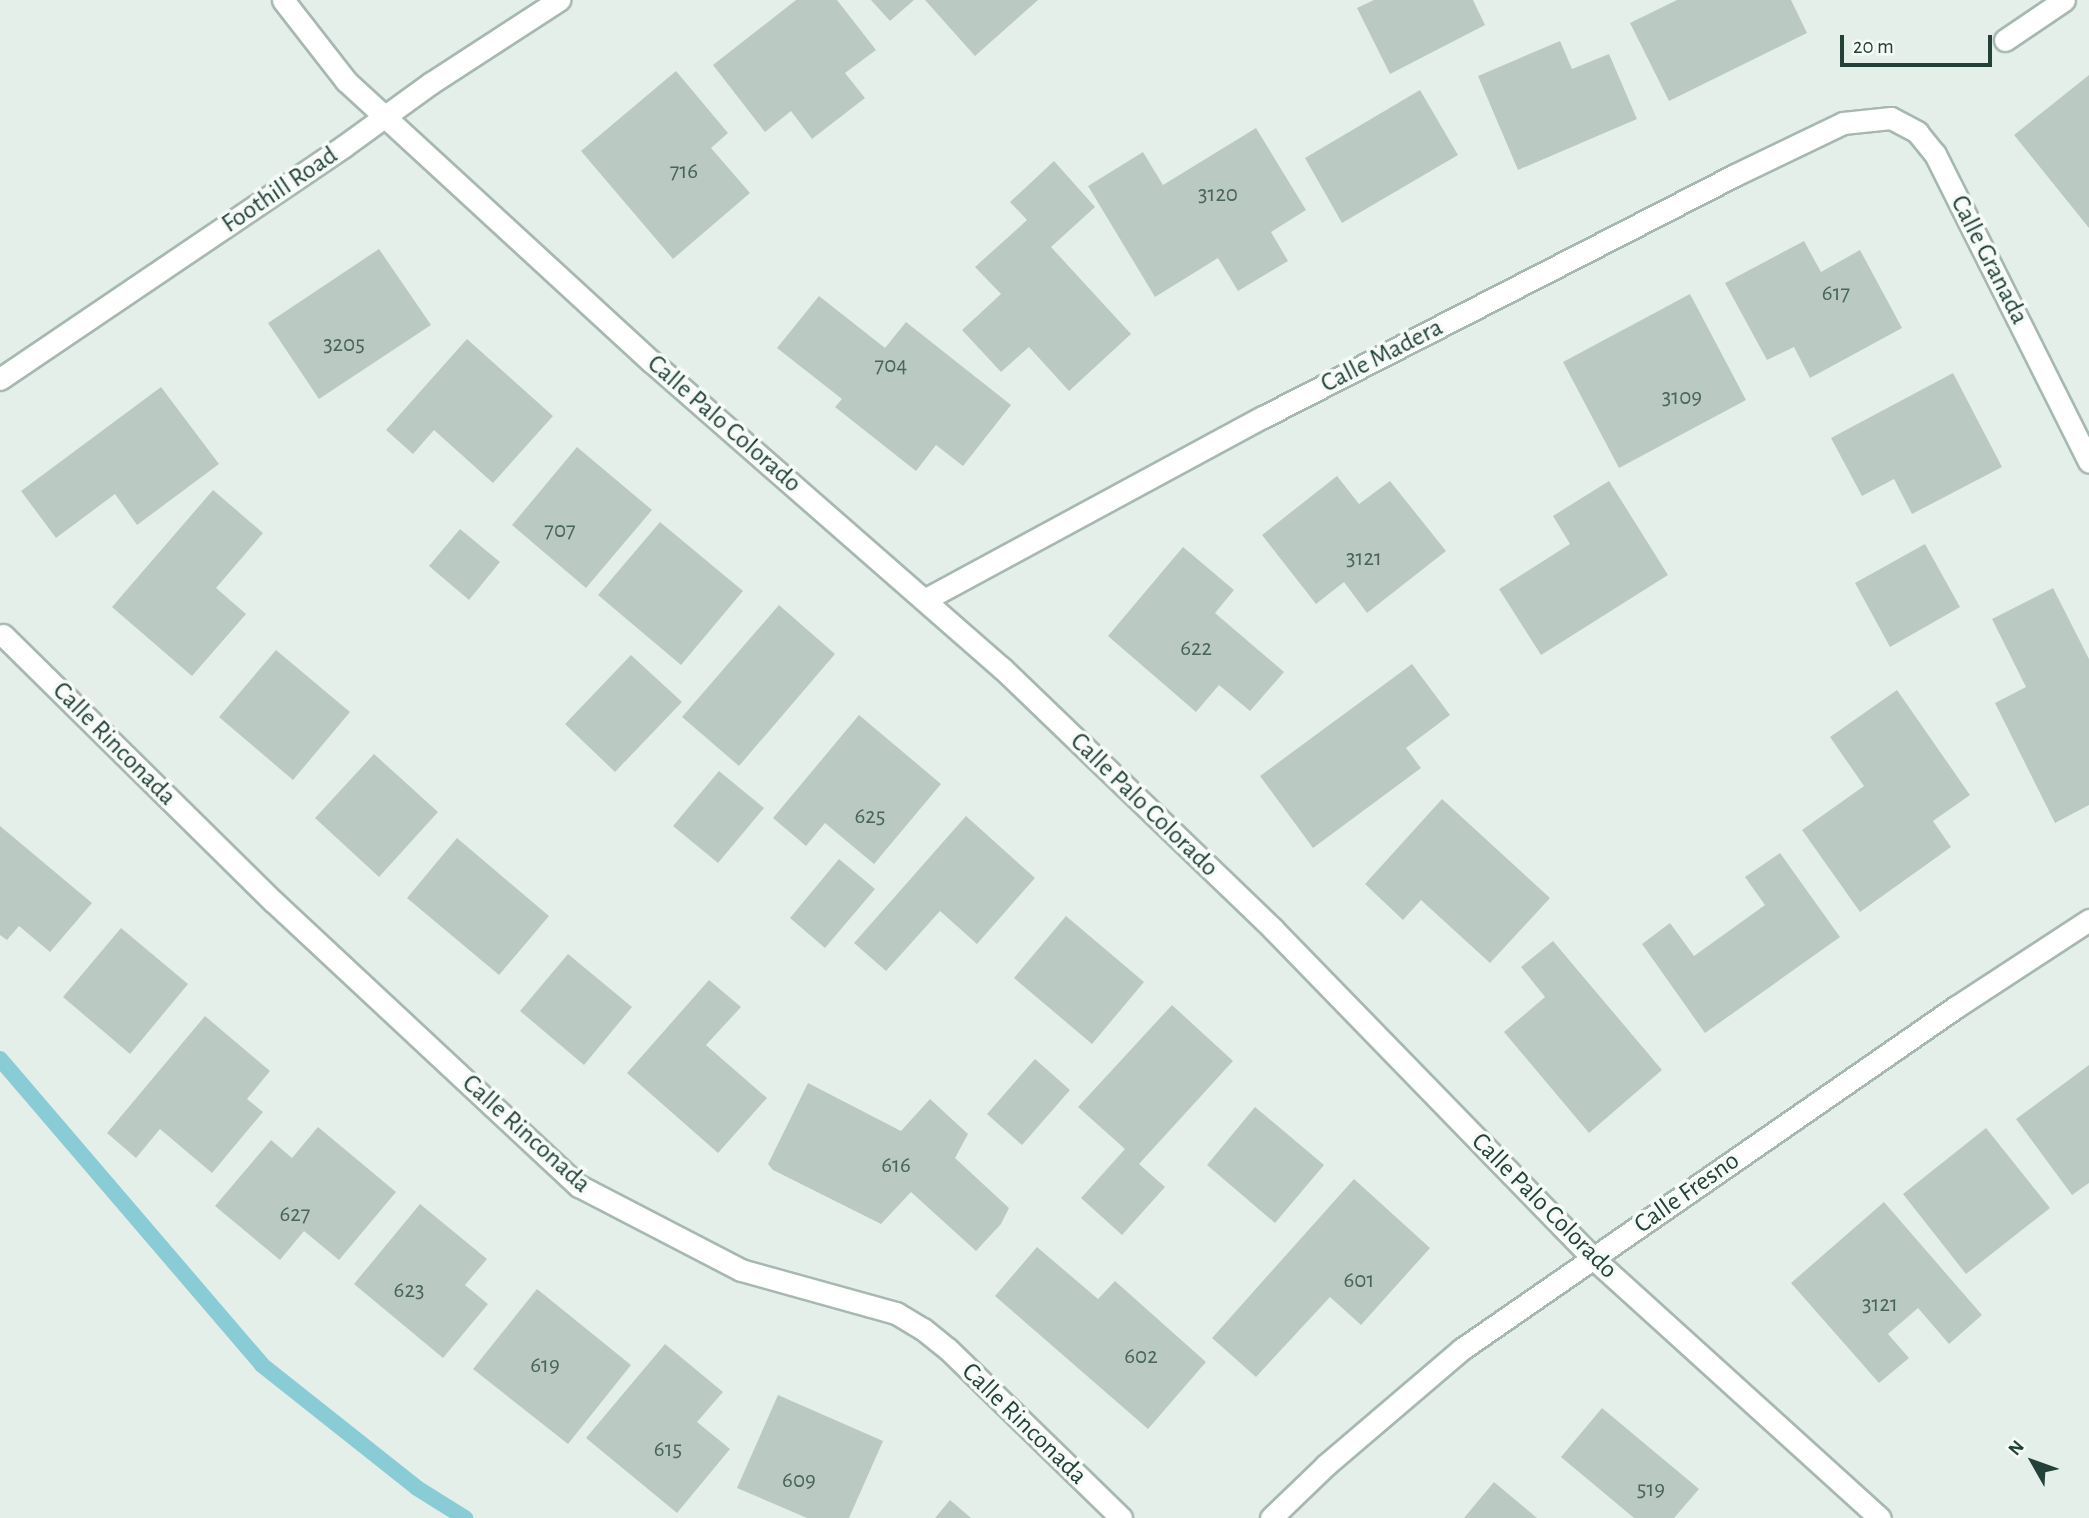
<!DOCTYPE html>
<style>
body{margin:0}
#map{position:relative;width:2089px;height:1518px;overflow:hidden;background:#e5efea;font-family:"Alegreya Sans",sans-serif}
div>[style]{position:absolute}
.stream>*{height:16px;margin:-8px;padding:0 8px;transform-origin:8px;border-radius:8px;background:#8accd6}
.building>*{inset:0;background:#bacac3}
.roads{filter:drop-shadow(2px 0 #a7b8b1) drop-shadow(-2px 0 #a7b8b1) drop-shadow(0 2px #a7b8b1) drop-shadow(0 -2px #a7b8b1)}
.minor>*{height:21px;margin:-10.5px;padding:0 10.5px;transform-origin:10.5px;border-radius:10.5px;background:#fff}
.secondary>*{height:21px;margin:-10.5px;padding:0 10.5px;transform-origin:10.5px;border-radius:10.5px;background:#fff}
span{translate:-50% -50%;white-space:nowrap;text-align:center;line-height:1.15;-webkit-text-stroke:7px #f6fbf8;paint-order:stroke}
.number-label{font-size:23px;color:#48645c}
.number-label span{-webkit-text-stroke-width:0}
.street-label{font-size:26px;color:#224239}
.north{position:absolute;left:1998px;top:1427px;width:70px;height:70px;-webkit-text-stroke:5px #f6fbf8;paint-order:stroke;rotate:310deg;font-size:19px;font-weight:700;line-height:28px;text-align:center;color:#224239}
.north::after{content:'';display:block;margin:auto;width:24px;height:32px;background:#224239;clip-path:polygon(50% 0,100% 100%,50% 72%,0 100%)}
.scale{position:absolute;left:1840px;top:35px;width:152px;height:32px;box-sizing:border-box;border:4px solid #224239;border-top:0;padding-left:9px;font-size:21px;line-height:24px;white-space:nowrap;color:#224239;-webkit-text-stroke:5px #f6fbf8;paint-order:stroke}
</style>
<div id="map">
<div class="stream">
<i style="left:0;top:1059px;width:403px;rotate:49.4deg"></i>
<i style="left:262px;top:1365px;width:198px;rotate:38.4deg"></i>
<i style="left:417px;top:1488px;width:57px;rotate:32deg"></i>
</div>
<div class="building">
<i style="clip-path:polygon(796px 0,837px 0,876px 50px,845px 73px,865px 98px,812px 139px,791px 111px,765px 132px,713px 65px)"></i>
<i style="clip-path:polygon(871px 0,914px 0,890px 21px)"></i>
<i style="clip-path:polygon(925px 0,1038px 0,975px 56px)"></i>
<i style="clip-path:polygon(1374px 0,1473px 0,1485px 25px,1390px 74px,1357px 8px)"></i>
<i style="clip-path:polygon(1677px 0,1791px 0,1807px 33px,1669px 101px,1630px 23px)"></i>
<i style="clip-path:polygon(1560px 41px,1572px 69px,1609px 54px,1637px 119px,1518px 170px,1478px 76px)"></i>
<i style="clip-path:polygon(676px 71px,728px 133px,711px 148px,750px 193px,673px 259px,581px 151px)"></i>
<i style="clip-path:polygon(2089px 75px,2089px 228px,2014px 135px)"></i>
<i style="clip-path:polygon(1420px 90px,1458px 155px,1342px 223px,1305px 158px)"></i>
<i style="clip-path:polygon(1256px 128px,1306px 210px,1271px 232px,1288px 261px,1238px 291px,1218px 258px,1155px 297px,1088px 186px,1143px 152px,1163px 185px)"></i>
<i style="clip-path:polygon(1054px 161px,1095px 207px,1051px 247px,1131px 334px,1069px 391px,1029px 347px,1001px 372px,962px 330px,1001px 294px,975px 267px,1027px 220px,1010px 202px)"></i>
<i style="clip-path:polygon(1804px 241px,1821px 272px,1860px 250px,1902px 328px,1810px 378px,1794px 347px,1767px 360px,1725px 283px)"></i>
<i style="clip-path:polygon(379px 249px,431px 325px,319px 399px,268px 323px)"></i>
<i style="clip-path:polygon(1690px 294px,1746px 400px,1619px 468px,1563px 362px)"></i>
<i style="clip-path:polygon(819px 296px,885px 348px,906px 322px,1011px 405px,963px 466px,936px 445px,916px 471px,835px 407px,842px 399px,777px 348px)"></i>
<i style="clip-path:polygon(467px 339px,553px 416px,493px 483px,434px 430px,413px 454px,386px 430px)"></i>
<i style="clip-path:polygon(1953px 373px,2002px 467px,1912px 514px,1894px 479px,1862px 496px,1831px 438px)"></i>
<i style="clip-path:polygon(161px 387px,219px 464px,137px 525px,115px 494px,56px 538px,21px 491px)"></i>
<i style="clip-path:polygon(577px 447px,652px 510px,586px 588px,512px 525px)"></i>
<i style="clip-path:polygon(1337px 476px,1359px 504px,1390px 481px,1446px 551px,1367px 613px,1344px 582px,1316px 604px,1262px 535px)"></i>
<i style="clip-path:polygon(1609px 481px,1668px 575px,1541px 655px,1499px 589px,1570px 544px,1553px 516px)"></i>
<i style="clip-path:polygon(213px 490px,263px 533px,216px 588px,246px 614px,192px 676px,112px 607px)"></i>
<i style="clip-path:polygon(660px 522px,743px 591px,681px 665px,598px 595px)"></i>
<i style="clip-path:polygon(460px 529px,500px 562px,469px 600px,429px 566px)"></i>
<i style="clip-path:polygon(1925px 544px,1960px 607px,1890px 647px,1855px 583px)"></i>
<i style="clip-path:polygon(1183px 547px,1234px 590px,1215px 613px,1284px 672px,1250px 711px,1219px 685px,1196px 712px,1108px 636px)"></i>
<i style="clip-path:polygon(2053px 588px,2089px 659px,2089px 805px,2055px 823px,1995px 703px,2026px 687px,1992px 619px)"></i>
<i style="clip-path:polygon(779px 605px,835px 654px,739px 766px,682px 717px)"></i>
<i style="clip-path:polygon(276px 650px,350px 712px,293px 780px,219px 717px)"></i>
<i style="clip-path:polygon(631px 655px,682px 702px,615px 772px,565px 724px)"></i>
<i style="clip-path:polygon(1412px 664px,1450px 715px,1406px 748px,1421px 768px,1313px 848px,1260px 776px)"></i>
<i style="clip-path:polygon(1897px 690px,1970px 795px,1933px 821px,1951px 847px,1860px 912px,1802px 830px,1864px 786px,1830px 737px)"></i>
<i style="clip-path:polygon(859px 715px,941px 784px,874px 864px,825px 823px,806px 846px,773px 818px)"></i>
<i style="clip-path:polygon(374px 754px,438px 812px,379px 877px,315px 818px)"></i>
<i style="clip-path:polygon(719px 771px,764px 808px,718px 863px,673px 826px)"></i>
<i style="clip-path:polygon(1442px 799px,1550px 898px,1490px 963px,1421px 900px,1403px 920px,1365px 884px)"></i>
<i style="clip-path:polygon(966px 816px,1035px 878px,977px 944px,940px 911px,886px 971px,854px 943px)"></i>
<i style="clip-path:polygon(0 826px,92px 903px,50px 952px,19px 926px,7px 940px,0 935px)"></i>
<i style="clip-path:polygon(457px 838px,549px 916px,499px 975px,407px 898px)"></i>
<i style="clip-path:polygon(1780px 853px,1840px 937px,1705px 1033px,1642px 944px,1670px 923px,1694px 956px,1765px 905px,1745px 877px)"></i>
<i style="clip-path:polygon(839px 859px,875px 889px,825px 948px,790px 918px)"></i>
<i style="clip-path:polygon(1066px 916px,1144px 982px,1092px 1044px,1014px 978px)"></i>
<i style="clip-path:polygon(121px 928px,188px 984px,130px 1054px,63px 997px)"></i>
<i style="clip-path:polygon(1553px 941px,1662px 1070px,1589px 1133px,1504px 1032px,1545px 997px,1521px 967px)"></i>
<i style="clip-path:polygon(568px 954px,632px 1007px,584px 1065px,520px 1011px)"></i>
<i style="clip-path:polygon(709px 980px,741px 1007px,706px 1045px,767px 1098px,718px 1153px,627px 1073px)"></i>
<i style="clip-path:polygon(1172px 1005px,1233px 1061px,1139px 1164px,1165px 1187px,1122px 1235px,1081px 1198px,1125px 1149px,1078px 1107px)"></i>
<i style="clip-path:polygon(205px 1016px,270px 1071px,247px 1099px,263px 1112px,212px 1173px,160px 1129px,136px 1158px,107px 1133px)"></i>
<i style="clip-path:polygon(1035px 1059px,1070px 1090px,1022px 1145px,987px 1114px)"></i>
<i style="clip-path:polygon(2089px 1065px,2089px 1183px,2072px 1195px,2016px 1119px)"></i>
<i style="clip-path:polygon(808px 1083px,901px 1131px,930px 1099px,968px 1134px,955px 1158px,1009px 1208px,1001px 1224px,976px 1251px,911px 1192px,881px 1224px,773px 1170px,768px 1164px)"></i>
<i style="clip-path:polygon(1255px 1107px,1324px 1165px,1275px 1223px,1207px 1165px)"></i>
<i style="clip-path:polygon(318px 1127px,396px 1192px,339px 1260px,304px 1231px,280px 1260px,215px 1206px,271px 1140px,292px 1158px)"></i>
<i style="clip-path:polygon(1986px 1128px,2050px 1208px,1966px 1274px,1903px 1194px)"></i>
<i style="clip-path:polygon(1354px 1179px,1430px 1248px,1361px 1325px,1330px 1297px,1256px 1377px,1212px 1338px)"></i>
<i style="clip-path:polygon(1884px 1202px,1982px 1315px,1949px 1344px,1918px 1308px,1888px 1334px,1909px 1358px,1879px 1383px,1791px 1283px)"></i>
<i style="clip-path:polygon(420px 1204px,487px 1259px,465px 1285px,488px 1304px,443px 1358px,354px 1284px)"></i>
<i style="clip-path:polygon(1037px 1247px,1098px 1299px,1115px 1281px,1206px 1362px,1148px 1429px,995px 1296px)"></i>
<i style="clip-path:polygon(537px 1289px,631px 1365px,568px 1444px,473px 1369px)"></i>
<i style="clip-path:polygon(665px 1344px,723px 1392px,697px 1422px,730px 1449px,677px 1513px,586px 1438px)"></i>
<i style="clip-path:polygon(778px 1395px,883px 1441px,849px 1518px,807px 1518px,737px 1488px)"></i>
<i style="clip-path:polygon(1602px 1408px,1699px 1489px,1674px 1518px,1634px 1518px,1561px 1457px)"></i>
<i style="clip-path:polygon(1494px 1482px,1537px 1518px,1464px 1518px)"></i>
<i style="clip-path:polygon(950px 1500px,971px 1518px,935px 1518px)"></i>
</div>
<div class="roads">
<div class="minor">
<i style="left:283px;top:0;width:103px;rotate:52.1deg"></i>
<i style="left:346px;top:81px;width:415px;rotate:42.6deg"></i>
<i style="left:652px;top:362px;width:465px;rotate:41.2deg"></i>
<i style="left:1002px;top:668px;width:376px;rotate:43.9deg"></i>
<i style="left:1273px;top:929px;width:459px;rotate:45.8deg"></i>
<i style="left:1593px;top:1258px;width:387px;rotate:42.2deg"></i>
<i style="left:2005px;top:40px;width:71px;rotate:-34.1deg"></i>
<i style="left:926px;top:599px;width:383px;rotate:-28.4deg"></i>
<i style="left:1263px;top:417px;width:530px;rotate:-27.14deg"></i>
<i style="left:1735px;top:175px;width:120px;rotate:-25.7deg"></i>
<i style="left:1843px;top:123px;width:48px;rotate:-5.9deg"></i>
<i style="left:1891px;top:118px;width:30px;rotate:28deg"></i>
<i style="left:1917px;top:132px;width:28px;rotate:51deg"></i>
<i style="left:1935px;top:154px;width:344px;rotate:63.4deg"></i>
<i style="left:3px;top:635px;width:380px;rotate:44.6deg"></i>
<i style="left:274px;top:902px;width:417px;rotate:43deg"></i>
<i style="left:579px;top:1186px;width:182px;rotate:27.4deg"></i>
<i style="left:741px;top:1270px;width:161px;rotate:15.5deg"></i>
<i style="left:896px;top:1313px;width:31px;rotate:31deg"></i>
<i style="left:923px;top:1329px;width:32px;rotate:39deg"></i>
<i style="left:948px;top:1349px;width:242px;rotate:44.3deg"></i>
<i style="left:1271px;top:1518px;width:76px;rotate:-43.9deg"></i>
<i style="left:1326px;top:1465px;width:179px;rotate:-40.5deg"></i>
<i style="left:1462px;top:1349px;width:601px;rotate:-34.7deg"></i>
<i style="left:1956px;top:1007px;width:159px;rotate:-33.2deg"></i>
</div>
<div class="secondary">
<i style="left:0;top:379px;width:415px;rotate:-34.1deg"></i>
<i style="left:344px;top:146px;width:107px;rotate:-35.9deg"></i>
<i style="left:431px;top:83px;width:153px;rotate:-33deg"></i>
</div>
</div>
<div class="number-label">
<span style="left:684px;top:172px">716</span>
<span style="left:1218px;top:195px">3120</span>
<span style="left:1836px;top:294px">617</span>
<span style="left:344px;top:345px">3205</span>
<span style="left:891px;top:366px">704</span>
<span style="left:1682px;top:398px">3109</span>
<span style="left:560px;top:531px">707</span>
<span style="left:1364px;top:559px">3121</span>
<span style="left:1196px;top:649px">622</span>
<span style="left:870px;top:817px">625</span>
<span style="left:896px;top:1166px">616</span>
<span style="left:295px;top:1215px">627</span>
<span style="left:1359px;top:1281px">601</span>
<span style="left:409px;top:1291px">623</span>
<span style="left:1880px;top:1305px">3121</span>
<span style="left:1141px;top:1357px">602</span>
<span style="left:545px;top:1366px">619</span>
<span style="left:668px;top:1450px">615</span>
<span style="left:799px;top:1481px">609</span>
<span style="left:1651px;top:1490px">519</span>
</div>
<div class="street-label">
<span style="left:280px;top:190px;rotate:-34deg">Foothill Road</span>
<span style="left:1989px;top:260px;rotate:63deg">Calle Granada</span>
<span style="left:1382px;top:356px;rotate:-27deg">Calle Madera</span>
<span style="left:724px;top:424px;rotate:41deg">Calle Palo Colorado</span>
<span style="left:114px;top:744px;rotate:45deg">Calle Rinconada</span>
<span style="left:1144px;top:805px;rotate:44deg">Calle Palo Colorado</span>
<span style="left:526px;top:1134px;rotate:42deg">Calle Rinconada</span>
<span style="left:1687px;top:1193px;rotate:-35deg">Calle Fresno</span>
<span style="left:1544px;top:1206px;rotate:45deg">Calle Palo Colorado</span>
<span style="left:1024px;top:1424px;rotate:44deg">Calle Rinconada</span>
</div>
<div class="north">N</div>
<div class="scale">20 m</div>
</div>
